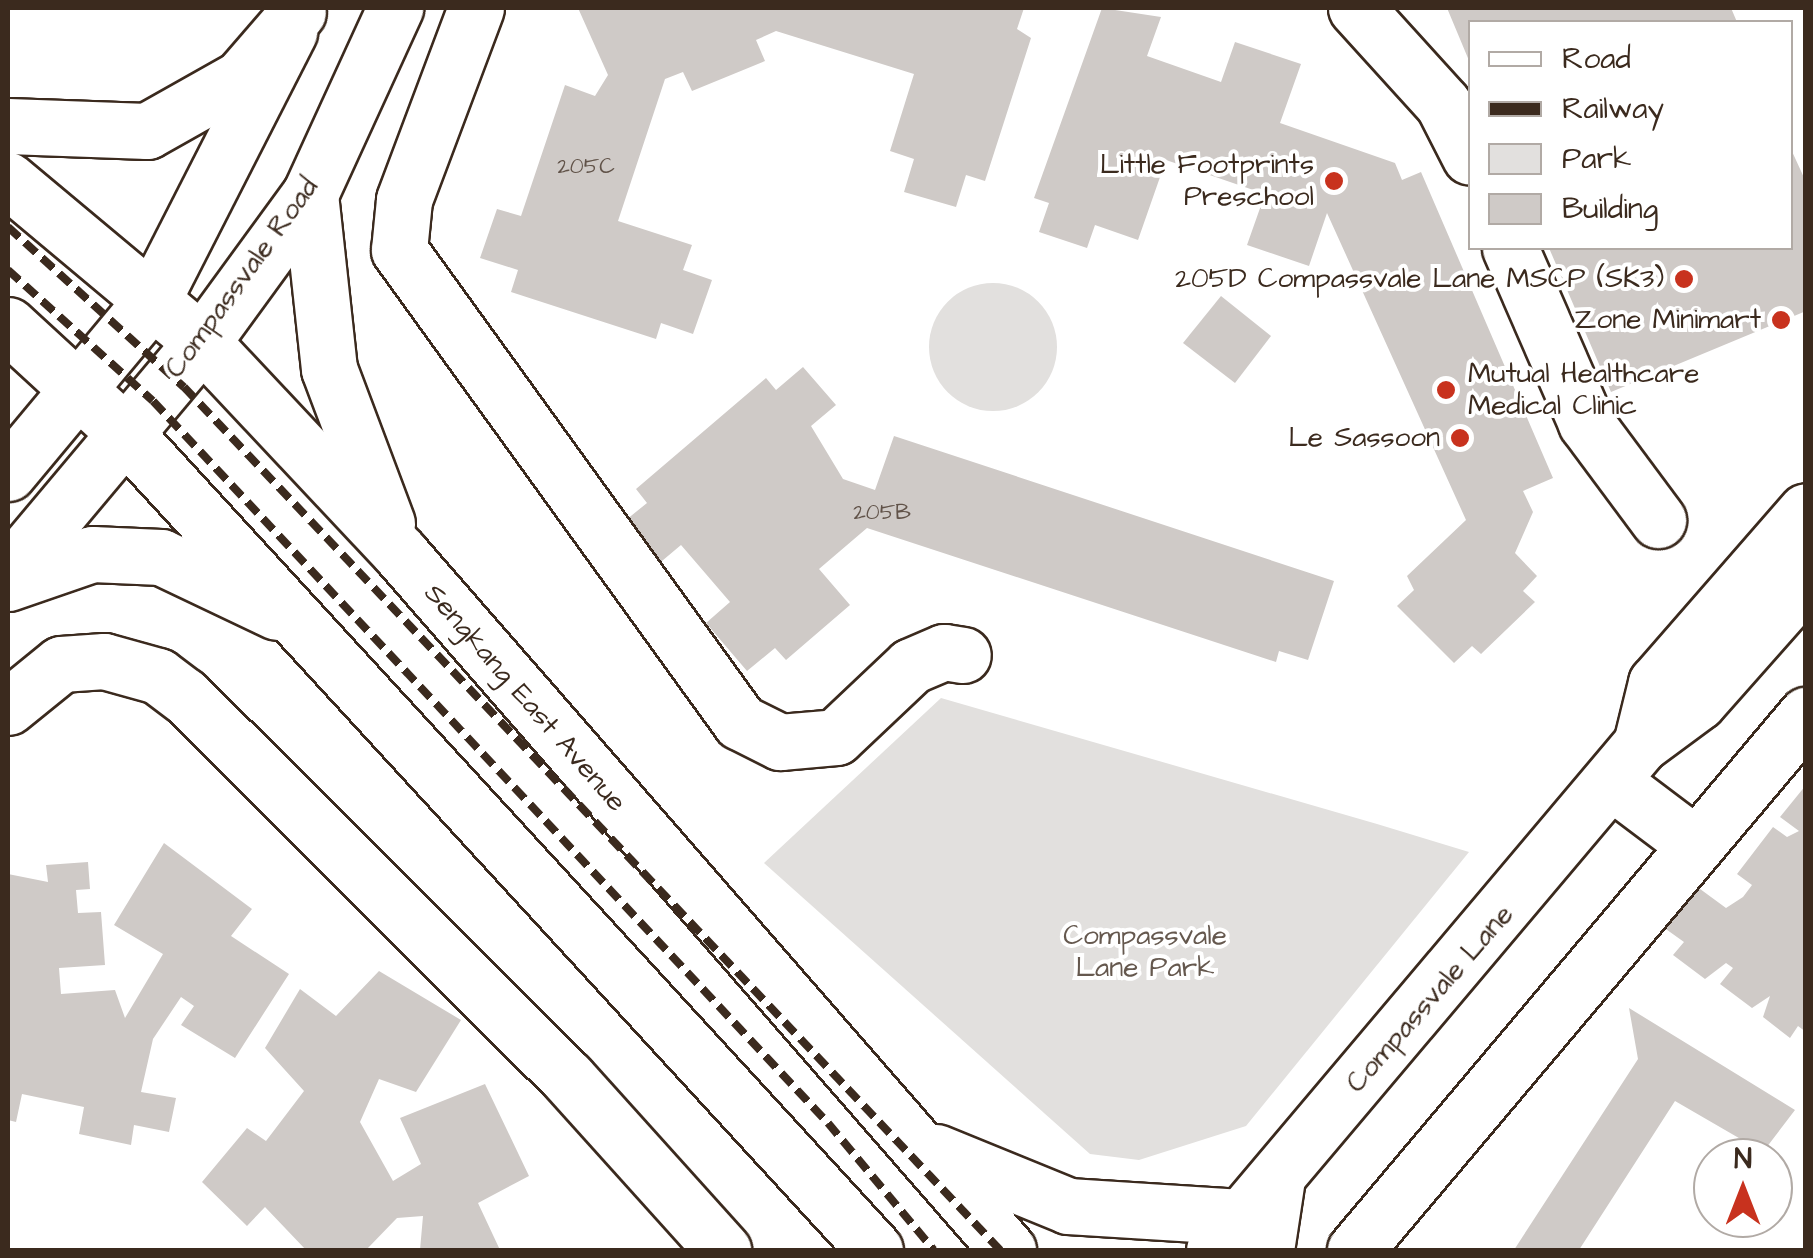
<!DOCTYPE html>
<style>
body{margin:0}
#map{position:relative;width:1813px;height:1258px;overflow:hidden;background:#fff;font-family:"Architects Daughter",sans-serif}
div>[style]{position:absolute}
.green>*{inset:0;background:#e2e0de}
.round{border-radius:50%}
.building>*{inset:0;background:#cfcac7}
.roads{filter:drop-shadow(2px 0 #3b2a1e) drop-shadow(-2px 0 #3b2a1e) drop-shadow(0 2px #3b2a1e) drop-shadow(0 -2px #3b2a1e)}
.minor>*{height:55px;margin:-27.5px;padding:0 27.5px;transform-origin:27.5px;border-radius:27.5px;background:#fff}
.major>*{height:55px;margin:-27.5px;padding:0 27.5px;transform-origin:27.5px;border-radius:27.5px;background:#fff}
.rail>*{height:8px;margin-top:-4px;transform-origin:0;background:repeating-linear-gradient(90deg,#3b2a1e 0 15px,transparent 0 23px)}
.dots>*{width:28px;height:28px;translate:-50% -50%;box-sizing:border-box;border:5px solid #fff;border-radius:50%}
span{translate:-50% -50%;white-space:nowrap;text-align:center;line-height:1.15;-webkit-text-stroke:8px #fff;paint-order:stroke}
.number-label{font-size:22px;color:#605248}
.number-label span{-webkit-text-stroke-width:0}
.poi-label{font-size:28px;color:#3b2a1e}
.right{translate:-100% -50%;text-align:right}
.left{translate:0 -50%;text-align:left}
.street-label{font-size:28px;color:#3b2a1e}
.park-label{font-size:28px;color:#65584e}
.frame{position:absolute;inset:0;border:10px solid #3b2a1e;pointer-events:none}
.legend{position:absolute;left:1468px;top:20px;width:325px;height:230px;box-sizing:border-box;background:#fff;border:2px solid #b1aaa5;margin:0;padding:12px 18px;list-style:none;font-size:30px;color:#3b2a1e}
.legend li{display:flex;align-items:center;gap:20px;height:50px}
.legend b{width:50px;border:2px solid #b1aaa5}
.north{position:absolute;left:1693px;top:1138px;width:100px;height:100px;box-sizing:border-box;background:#fff;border:2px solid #b1aaa5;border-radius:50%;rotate:0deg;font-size:28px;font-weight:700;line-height:40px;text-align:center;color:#3b2a1e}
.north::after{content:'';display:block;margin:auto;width:35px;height:45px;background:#c8321e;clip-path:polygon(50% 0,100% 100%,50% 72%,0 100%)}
</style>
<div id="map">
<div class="green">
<i class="round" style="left:929px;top:283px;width:128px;height:128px"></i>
<i style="clip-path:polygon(941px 698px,1377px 824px,1469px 852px,1246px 1126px,1139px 1160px,1090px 1154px,764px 863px)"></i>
</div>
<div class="building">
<i style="clip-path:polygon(578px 8px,1024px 8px,1017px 29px,1031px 38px,985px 181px,966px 175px,956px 207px,904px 192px,914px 159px,890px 151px,914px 74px,776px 31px,756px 40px,765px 61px,692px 91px,683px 72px,665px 79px,618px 221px,692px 245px,683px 270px,712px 280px,693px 334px,661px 323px,656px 339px,511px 292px,518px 270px,480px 258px,497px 209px,521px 216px,565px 85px,595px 96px,608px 75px)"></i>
<i style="clip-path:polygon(1102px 8px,1161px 17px,1147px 56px,1221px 82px,1235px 42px,1301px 64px,1280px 123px,1395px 163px,1402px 180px,1421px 172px,1553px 478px,1523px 491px,1533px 512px,1515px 553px,1537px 576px,1523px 591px,1535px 602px,1481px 654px,1472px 646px,1454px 663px,1397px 606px,1414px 590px,1407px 576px,1466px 520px,1327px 213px,1309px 266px,1247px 245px,1265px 194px,1166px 160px,1138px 240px,1095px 225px,1087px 248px,1039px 232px,1049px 203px,1034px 198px)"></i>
<i style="clip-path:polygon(1447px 8px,1731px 8px,1737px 22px,1470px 22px,1470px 63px)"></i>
<i style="clip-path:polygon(1790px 147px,1806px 182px,1806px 311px,1611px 392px,1549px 248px,1790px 248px)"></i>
<i style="clip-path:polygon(1221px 296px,1271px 336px,1235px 383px,1183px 343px)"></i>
<i style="clip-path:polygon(803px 367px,836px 405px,811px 426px,843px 479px,875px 490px,894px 436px,1334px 581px,1308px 660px,1279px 651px,1276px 662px,867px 528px,819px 569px,850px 605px,786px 660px,775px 648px,747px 671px,706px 623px,730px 602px,681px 545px,656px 566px,621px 524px,647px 503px,636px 489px,766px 378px,776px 390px)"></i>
<i style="clip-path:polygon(1806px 785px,1806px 1032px,1798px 1026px,1790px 1038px,1763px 1017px,1770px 996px,1752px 1008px,1720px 984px,1733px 968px,1726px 963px,1705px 979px,1673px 955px,1684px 942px,1663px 927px,1696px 886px,1726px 908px,1743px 897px,1752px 885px,1737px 874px,1773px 827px,1787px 837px,1799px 831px,1780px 817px)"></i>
<i style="clip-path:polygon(164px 843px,252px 909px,231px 936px,289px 974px,235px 1058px,181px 1025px,194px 1006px,181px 997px,153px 1039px,141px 1092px,176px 1098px,169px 1132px,134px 1125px,131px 1145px,79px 1134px,84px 1107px,22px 1094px,16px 1122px,8px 1120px,8px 874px,48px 882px,46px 865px,88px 862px,90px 889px,76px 890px,78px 913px,101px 912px,105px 965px,59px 968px,61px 994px,115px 990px,125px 1018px,163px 954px,114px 925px)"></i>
<i style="clip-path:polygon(379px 971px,461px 1020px,416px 1092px,379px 1079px,360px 1122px,393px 1181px,421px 1164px,400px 1118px,485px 1084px,529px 1176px,478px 1203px,500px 1250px,420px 1250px,423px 1216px,397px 1218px,366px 1250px,306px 1250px,265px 1207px,247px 1226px,202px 1182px,247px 1128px,266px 1141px,304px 1091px,265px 1048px,300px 989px,336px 1016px)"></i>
<i style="clip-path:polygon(1629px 1008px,1795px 1110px,1763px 1152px,1675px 1101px,1579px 1250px,1514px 1250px,1638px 1059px)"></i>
</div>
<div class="roads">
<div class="minor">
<i style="left:476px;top:8px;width:205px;rotate:110.6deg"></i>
<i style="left:404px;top:200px;width:50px;rotate:95.7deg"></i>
<i style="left:399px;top:250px;width:582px;rotate:54.15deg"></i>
<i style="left:740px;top:722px;width:45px;rotate:26.6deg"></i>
<i style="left:780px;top:742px;width:56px;rotate:-5.1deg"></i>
<i style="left:836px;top:737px;width:103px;rotate:-43.4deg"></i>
<i style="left:911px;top:666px;width:36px;rotate:-23deg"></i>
<i style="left:944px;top:652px;width:19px;rotate:9deg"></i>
<i style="left:1356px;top:8px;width:130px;rotate:47.8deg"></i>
<i style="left:1443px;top:104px;width:59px;rotate:63deg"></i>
<i style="left:1510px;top:248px;width:191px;rotate:66.5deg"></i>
<i style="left:1586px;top:423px;width:121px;rotate:53.4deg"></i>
<i style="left:8px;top:473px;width:226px;rotate:-50.2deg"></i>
<i style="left:153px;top:299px;width:300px;rotate:-63deg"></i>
<i style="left:8px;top:573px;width:302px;rotate:-50deg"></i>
<i style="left:202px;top:342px;width:183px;rotate:-53.9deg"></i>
<i style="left:310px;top:194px;width:205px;rotate:-65.4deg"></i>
<i style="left:8px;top:707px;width:68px;rotate:-39.1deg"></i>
<i style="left:61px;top:664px;width:43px;rotate:-4deg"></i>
<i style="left:104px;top:661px;width:56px;rotate:15.5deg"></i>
<i style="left:158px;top:676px;width:34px;rotate:37deg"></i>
<i style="left:185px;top:696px;width:541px;rotate:44.93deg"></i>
<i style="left:568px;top:1078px;width:232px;rotate:48deg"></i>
<i style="left:1641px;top:744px;width:63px;rotate:-76.2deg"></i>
<i style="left:1656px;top:683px;width:228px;rotate:-48.9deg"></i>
<i style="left:1611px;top:781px;width:101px;rotate:37deg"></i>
<i style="left:1214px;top:1250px;width:662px;rotate:-49.84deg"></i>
<i style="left:1641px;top:744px;width:71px;rotate:-36.4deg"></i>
<i style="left:1698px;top:702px;width:163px;rotate:-48.5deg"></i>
<i style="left:1355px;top:1250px;width:700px;rotate:-49.87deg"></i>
</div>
<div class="major">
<i style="left:8px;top:126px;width:139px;rotate:2.1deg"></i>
<i style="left:147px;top:131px;width:108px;rotate:-29.4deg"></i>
<i style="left:241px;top:78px;width:87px;rotate:-49.2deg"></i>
<i style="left:8px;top:180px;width:253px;rotate:39.9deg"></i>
<i style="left:202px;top:342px;width:289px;rotate:46.8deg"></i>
<i style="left:400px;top:553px;width:925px;rotate:48.9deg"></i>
<i style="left:310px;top:194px;width:176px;rotate:83.8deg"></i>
<i style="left:329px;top:369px;width:165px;rotate:69.4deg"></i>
<i style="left:8px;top:325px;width:155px;rotate:42.6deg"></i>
<i style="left:122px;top:430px;width:1113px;rotate:47.44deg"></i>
<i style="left:8px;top:583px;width:89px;rotate:-19deg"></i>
<i style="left:92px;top:554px;width:69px;rotate:2.5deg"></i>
<i style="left:161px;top:557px;width:128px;rotate:25.4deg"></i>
<i style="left:936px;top:1152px;width:143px;rotate:22.2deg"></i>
<i style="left:1068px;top:1206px;width:177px;rotate:3.6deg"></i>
<i style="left:1266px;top:1250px;width:73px;rotate:-81.3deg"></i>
</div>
</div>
<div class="rail">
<i style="left:8px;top:227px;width:238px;rotate:42.3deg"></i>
<i style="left:184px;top:387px;width:1188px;rotate:46.6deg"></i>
<i style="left:8px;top:270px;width:195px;rotate:42.1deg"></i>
<i style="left:153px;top:401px;width:988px;rotate:46.93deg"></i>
<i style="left:828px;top:1123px;width:165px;rotate:50.2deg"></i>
</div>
<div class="dots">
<i style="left:1334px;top:181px;background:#c8321e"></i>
<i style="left:1684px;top:279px;background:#c8321e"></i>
<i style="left:1781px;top:320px;background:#c8321e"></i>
<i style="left:1446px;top:390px;background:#c8321e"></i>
<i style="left:1460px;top:438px;background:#c8321e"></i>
</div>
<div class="number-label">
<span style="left:586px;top:167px">205C</span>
<span style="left:882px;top:513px">205B</span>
</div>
<div class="poi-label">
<span class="right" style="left:1314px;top:181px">Little Footprints<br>Preschool</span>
<span class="right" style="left:1664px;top:279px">205D Compassvale Lane MSCP (SK3)</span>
<span class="right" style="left:1761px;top:320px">Zone Minimart</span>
<span class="left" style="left:1468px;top:390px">Mutual Healthcare<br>Medical Clinic</span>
<span class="right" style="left:1440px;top:438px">Le Sassoon</span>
</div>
<div class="street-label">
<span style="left:242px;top:278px;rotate:-54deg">Compassvale Road</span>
<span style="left:525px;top:698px;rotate:49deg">Sengkang East Avenue</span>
<span style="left:1430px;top:999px;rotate:-49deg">Compassvale Lane</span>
</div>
<div class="park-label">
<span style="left:1145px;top:952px">Compassvale<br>Lane Park</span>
</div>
<div class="frame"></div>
<ul class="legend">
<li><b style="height:12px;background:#fff"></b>Road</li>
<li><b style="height:12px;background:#3b2a1e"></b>Railway</li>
<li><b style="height:28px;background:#e2e0de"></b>Park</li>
<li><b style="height:28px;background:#cfcac7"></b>Building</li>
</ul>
<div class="north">N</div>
</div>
